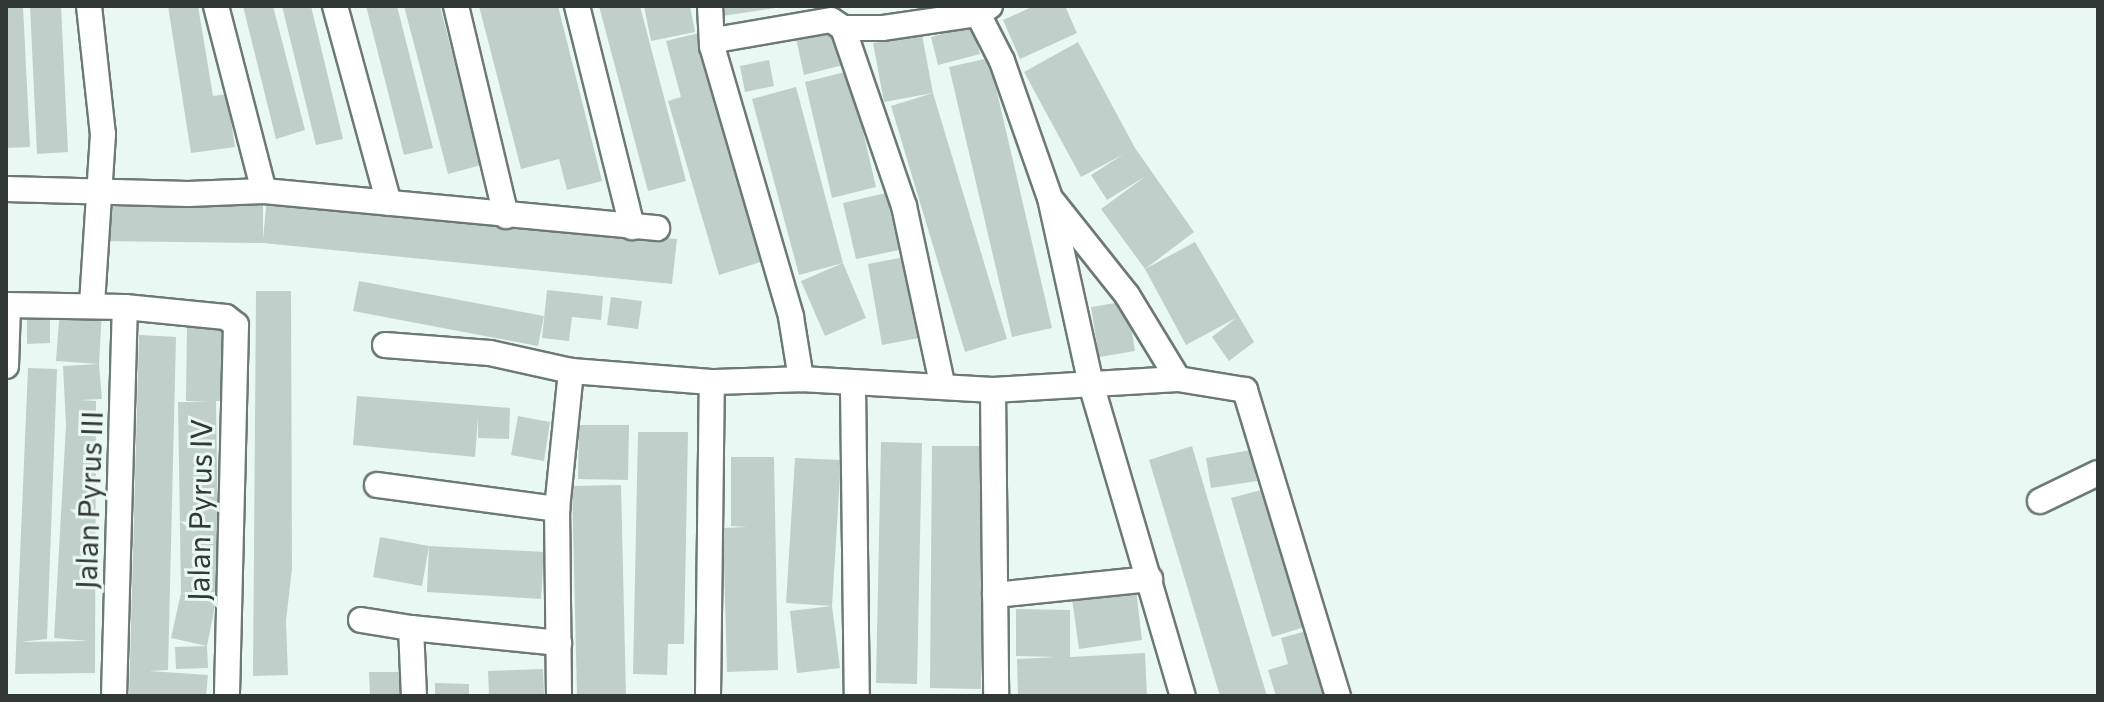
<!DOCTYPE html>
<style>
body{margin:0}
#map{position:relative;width:2104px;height:702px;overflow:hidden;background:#eaf8f3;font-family:Commissioner,sans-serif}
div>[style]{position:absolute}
.building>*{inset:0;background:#c1cfca}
.roads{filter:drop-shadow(2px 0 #6d7974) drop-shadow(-2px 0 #6d7974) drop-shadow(0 2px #6d7974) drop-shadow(0 -2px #6d7974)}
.minor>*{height:24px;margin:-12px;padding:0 12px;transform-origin:12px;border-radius:12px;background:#fff}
span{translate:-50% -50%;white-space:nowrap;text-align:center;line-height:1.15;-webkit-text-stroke:6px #eaf8f3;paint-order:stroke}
.street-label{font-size:30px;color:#323836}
.frame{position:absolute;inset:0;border:8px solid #323836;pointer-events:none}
</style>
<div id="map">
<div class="building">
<i style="clip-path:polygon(6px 6px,23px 6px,30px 147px,6px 148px)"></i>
<i style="clip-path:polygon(30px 6px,61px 6px,68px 152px,37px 154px)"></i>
<i style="clip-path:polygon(168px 6px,198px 6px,213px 96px,227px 94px,235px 147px,191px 153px)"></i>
<i style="clip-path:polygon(243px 6px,273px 6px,305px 130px,276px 139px)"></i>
<i style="clip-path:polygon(282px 6px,311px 6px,343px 139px,316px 145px)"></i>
<i style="clip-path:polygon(366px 6px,397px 6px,433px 148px,404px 155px)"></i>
<i style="clip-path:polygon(404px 6px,440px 6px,481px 165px,448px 174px)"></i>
<i style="clip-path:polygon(479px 6px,558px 6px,602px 181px,567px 190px,559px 159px,521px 169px)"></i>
<i style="clip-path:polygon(599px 6px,640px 6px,686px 181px,648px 191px)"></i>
<i style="clip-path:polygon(644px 6px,690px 6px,695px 32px,651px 41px)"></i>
<i style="clip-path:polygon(721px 6px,775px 6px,775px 8px,722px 16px)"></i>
<i style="clip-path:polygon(1034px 6px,1065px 6px,1077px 33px,1020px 59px,1003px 20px)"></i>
<i style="clip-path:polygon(833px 20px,843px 65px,804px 75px,794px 29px)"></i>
<i style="clip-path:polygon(972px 26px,980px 54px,938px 65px,931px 37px)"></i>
<i style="clip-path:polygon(699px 33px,764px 261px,719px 275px,668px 101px,681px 97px,666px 41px)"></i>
<i style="clip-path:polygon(922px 35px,933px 93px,884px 102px,873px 43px)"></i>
<i style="clip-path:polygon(1078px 42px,1135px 148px,1194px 232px,1145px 269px,1101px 209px,1146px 176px,1107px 200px,1091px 175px,1124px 154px,1081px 177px,1024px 72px)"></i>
<i style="clip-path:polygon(989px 58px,1052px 328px,1012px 337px,949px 67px)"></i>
<i style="clip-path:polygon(769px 60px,774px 86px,745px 92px,740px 66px)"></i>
<i style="clip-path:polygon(849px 71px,876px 187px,832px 198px,805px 82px)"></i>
<i style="clip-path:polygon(796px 87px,843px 263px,799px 275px,752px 99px)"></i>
<i style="clip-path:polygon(933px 93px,1007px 339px,965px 352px,891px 106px)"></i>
<i style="clip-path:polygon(886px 193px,899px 250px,856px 259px,843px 203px)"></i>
<i style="clip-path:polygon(267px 198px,677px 239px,672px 284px,263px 243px,98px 241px,98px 201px,263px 202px,263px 239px)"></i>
<i style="clip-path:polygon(1195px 242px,1254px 342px,1229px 361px,1212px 337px,1236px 318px,1186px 345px,1145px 269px)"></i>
<i style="clip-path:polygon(905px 257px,919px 338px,882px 345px,868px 264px)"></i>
<i style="clip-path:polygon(843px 263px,866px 318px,825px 336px,801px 281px)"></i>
<i style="clip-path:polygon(359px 281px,544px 316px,538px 346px,353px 311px)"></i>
<i style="clip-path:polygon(547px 290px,603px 296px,601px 320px,572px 317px,569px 341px,542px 338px)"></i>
<i style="clip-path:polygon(256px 291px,291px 291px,292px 568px,286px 621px,288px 675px,253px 676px)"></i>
<i style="clip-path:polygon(611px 297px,642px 301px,638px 329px,607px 325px)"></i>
<i style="clip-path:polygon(1127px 301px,1135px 351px,1099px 357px,1091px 307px)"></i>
<i style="clip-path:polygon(60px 308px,102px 310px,99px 364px,56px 361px)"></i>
<i style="clip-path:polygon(27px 310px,50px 310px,50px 343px,27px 344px)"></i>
<i style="clip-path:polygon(187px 323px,229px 324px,228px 401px,216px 401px,219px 592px,181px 593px,178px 402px,209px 402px,186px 401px)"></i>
<i style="clip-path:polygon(139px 335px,176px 337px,168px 670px,149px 671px,208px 675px,206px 696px,129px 696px)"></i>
<i style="clip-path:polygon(99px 364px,102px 399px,81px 400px,96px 401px,95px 673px,15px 674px,28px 368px,57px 369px,47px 639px,20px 642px,88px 641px,54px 638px,66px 425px,63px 366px)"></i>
<i style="clip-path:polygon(357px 396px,510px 408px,509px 439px,478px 438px,478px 417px,475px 457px,353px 445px)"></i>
<i style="clip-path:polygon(518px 416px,550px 422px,544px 461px,511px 455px)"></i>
<i style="clip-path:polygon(579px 425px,629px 425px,628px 480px,578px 479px)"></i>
<i style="clip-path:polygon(638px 432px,688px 432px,684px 644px,668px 644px,667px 675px,633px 674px)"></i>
<i style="clip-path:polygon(881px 442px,922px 443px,917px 684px,876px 683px)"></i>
<i style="clip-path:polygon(932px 446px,984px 446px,981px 689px,930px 688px)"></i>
<i style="clip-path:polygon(1192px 446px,1227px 564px,1267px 696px,1220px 696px,1149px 460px)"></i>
<i style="clip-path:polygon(1251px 450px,1257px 481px,1211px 488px,1206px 458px)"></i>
<i style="clip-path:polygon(731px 457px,774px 457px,778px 670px,727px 672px,723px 528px,747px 527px,731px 526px)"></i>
<i style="clip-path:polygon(795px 458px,841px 460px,832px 606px,786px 603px)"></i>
<i style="clip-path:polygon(621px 485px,626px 696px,577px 696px,572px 486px)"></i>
<i style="clip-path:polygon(1261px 490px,1305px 627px,1272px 637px,1231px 498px)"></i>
<i style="clip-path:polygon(380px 537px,429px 546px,544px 552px,541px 599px,427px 592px,429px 546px,422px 586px,373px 577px)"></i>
<i style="clip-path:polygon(1136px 590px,1142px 640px,1079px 649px,1072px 599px)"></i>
<i style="clip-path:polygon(181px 593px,216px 601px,207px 646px,171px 638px)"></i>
<i style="clip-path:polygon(832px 606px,840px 668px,797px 673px,790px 611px)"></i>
<i style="clip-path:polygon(1016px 609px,1070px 610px,1070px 657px,1145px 653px,1147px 696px,1018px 696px,1017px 659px,1056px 657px,1016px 656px)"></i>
<i style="clip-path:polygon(1306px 631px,1323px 696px,1276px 696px,1268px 670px,1288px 664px,1281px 638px)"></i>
<i style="clip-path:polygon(207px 646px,208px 668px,176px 669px,175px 647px)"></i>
<i style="clip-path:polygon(543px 669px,544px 694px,489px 696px,488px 671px)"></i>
<i style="clip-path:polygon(369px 672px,402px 672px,403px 696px,370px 696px)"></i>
<i style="clip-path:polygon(435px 683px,469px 684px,469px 696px,435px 696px)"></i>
</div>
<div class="roads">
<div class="minor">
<i style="left:89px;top:6px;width:129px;rotate:83.8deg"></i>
<i style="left:103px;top:134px;width:172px;rotate:93.7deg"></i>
<i style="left:216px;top:6px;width:191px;rotate:75.5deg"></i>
<i style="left:335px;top:6px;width:204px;rotate:74.7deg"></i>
<i style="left:456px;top:6px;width:216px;rotate:76.6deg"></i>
<i style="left:577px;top:6px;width:228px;rotate:76deg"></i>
<i style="left:710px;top:6px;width:40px;rotate:87.1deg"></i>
<i style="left:990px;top:6px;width:14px;rotate:146deg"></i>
<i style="left:978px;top:14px;width:97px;rotate:171.7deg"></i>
<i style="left:882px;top:28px;width:39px;rotate:180deg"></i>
<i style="left:843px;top:28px;width:14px;rotate:-146deg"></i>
<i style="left:831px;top:20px;width:112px;rotate:170.2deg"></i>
<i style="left:721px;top:39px;width:11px;rotate:142deg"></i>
<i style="left:712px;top:46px;width:282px;rotate:73.7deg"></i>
<i style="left:791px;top:317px;width:63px;rotate:80.8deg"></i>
<i style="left:801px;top:379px;width:192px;rotate:3.3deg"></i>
<i style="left:993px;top:390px;width:185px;rotate:-3.4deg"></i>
<i style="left:1178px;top:379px;width:68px;rotate:9.3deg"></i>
<i style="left:1245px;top:390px;width:320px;rotate:73.1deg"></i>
<i style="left:978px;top:14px;width:53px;rotate:62.9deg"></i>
<i style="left:1002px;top:61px;width:145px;rotate:70.7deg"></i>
<i style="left:1050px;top:198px;width:190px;rotate:77.6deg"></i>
<i style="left:1091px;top:384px;width:325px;rotate:73.6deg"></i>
<i style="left:843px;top:28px;width:188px;rotate:71.1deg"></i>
<i style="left:904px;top:206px;width:181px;rotate:77.9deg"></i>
<i style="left:6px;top:189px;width:182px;rotate:1.6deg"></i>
<i style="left:188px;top:194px;width:76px;rotate:-2.3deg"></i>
<i style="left:264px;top:191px;width:395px;rotate:5.4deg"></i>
<i style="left:1053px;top:202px;width:119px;rotate:51.5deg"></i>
<i style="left:1127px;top:295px;width:98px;rotate:58.7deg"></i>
<i style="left:6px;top:305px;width:119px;rotate:1deg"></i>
<i style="left:125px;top:307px;width:101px;rotate:5.7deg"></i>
<i style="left:226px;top:317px;width:13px;rotate:39deg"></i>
<i style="left:236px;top:325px;width:371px;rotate:91.4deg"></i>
<i style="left:385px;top:345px;width:105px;rotate:4.4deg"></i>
<i style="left:490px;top:353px;width:83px;rotate:12.5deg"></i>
<i style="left:6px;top:366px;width:61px;rotate:-88.1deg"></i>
<i style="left:853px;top:385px;width:311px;rotate:89.3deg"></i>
<i style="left:993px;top:390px;width:306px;rotate:89.4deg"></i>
<i style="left:377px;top:485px;width:182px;rotate:7.6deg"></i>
<i style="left:2040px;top:501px;width:64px;rotate:-25.8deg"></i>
<i style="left:995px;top:595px;width:156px;rotate:-5.9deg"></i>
<i style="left:361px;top:620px;width:51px;rotate:9.1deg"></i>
<i style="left:114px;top:696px;width:389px;rotate:-88.4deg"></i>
<i style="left:414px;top:696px;width:68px;rotate:-92.5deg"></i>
<i style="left:411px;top:628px;width:149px;rotate:5.8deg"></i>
<i style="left:559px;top:696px;width:187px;rotate:-90.6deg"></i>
<i style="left:557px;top:509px;width:139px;rotate:-84.2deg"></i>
<i style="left:571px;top:371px;width:141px;rotate:4.5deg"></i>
<i style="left:708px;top:696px;width:314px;rotate:-89.3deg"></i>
<i style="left:712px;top:382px;width:89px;rotate:-1.9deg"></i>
</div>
</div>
<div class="street-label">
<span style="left:88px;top:500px;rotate:-88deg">Jalan Pyrus III</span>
<span style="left:199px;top:510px;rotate:-89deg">Jalan Pyrus IV</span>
</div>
<div class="frame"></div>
</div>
